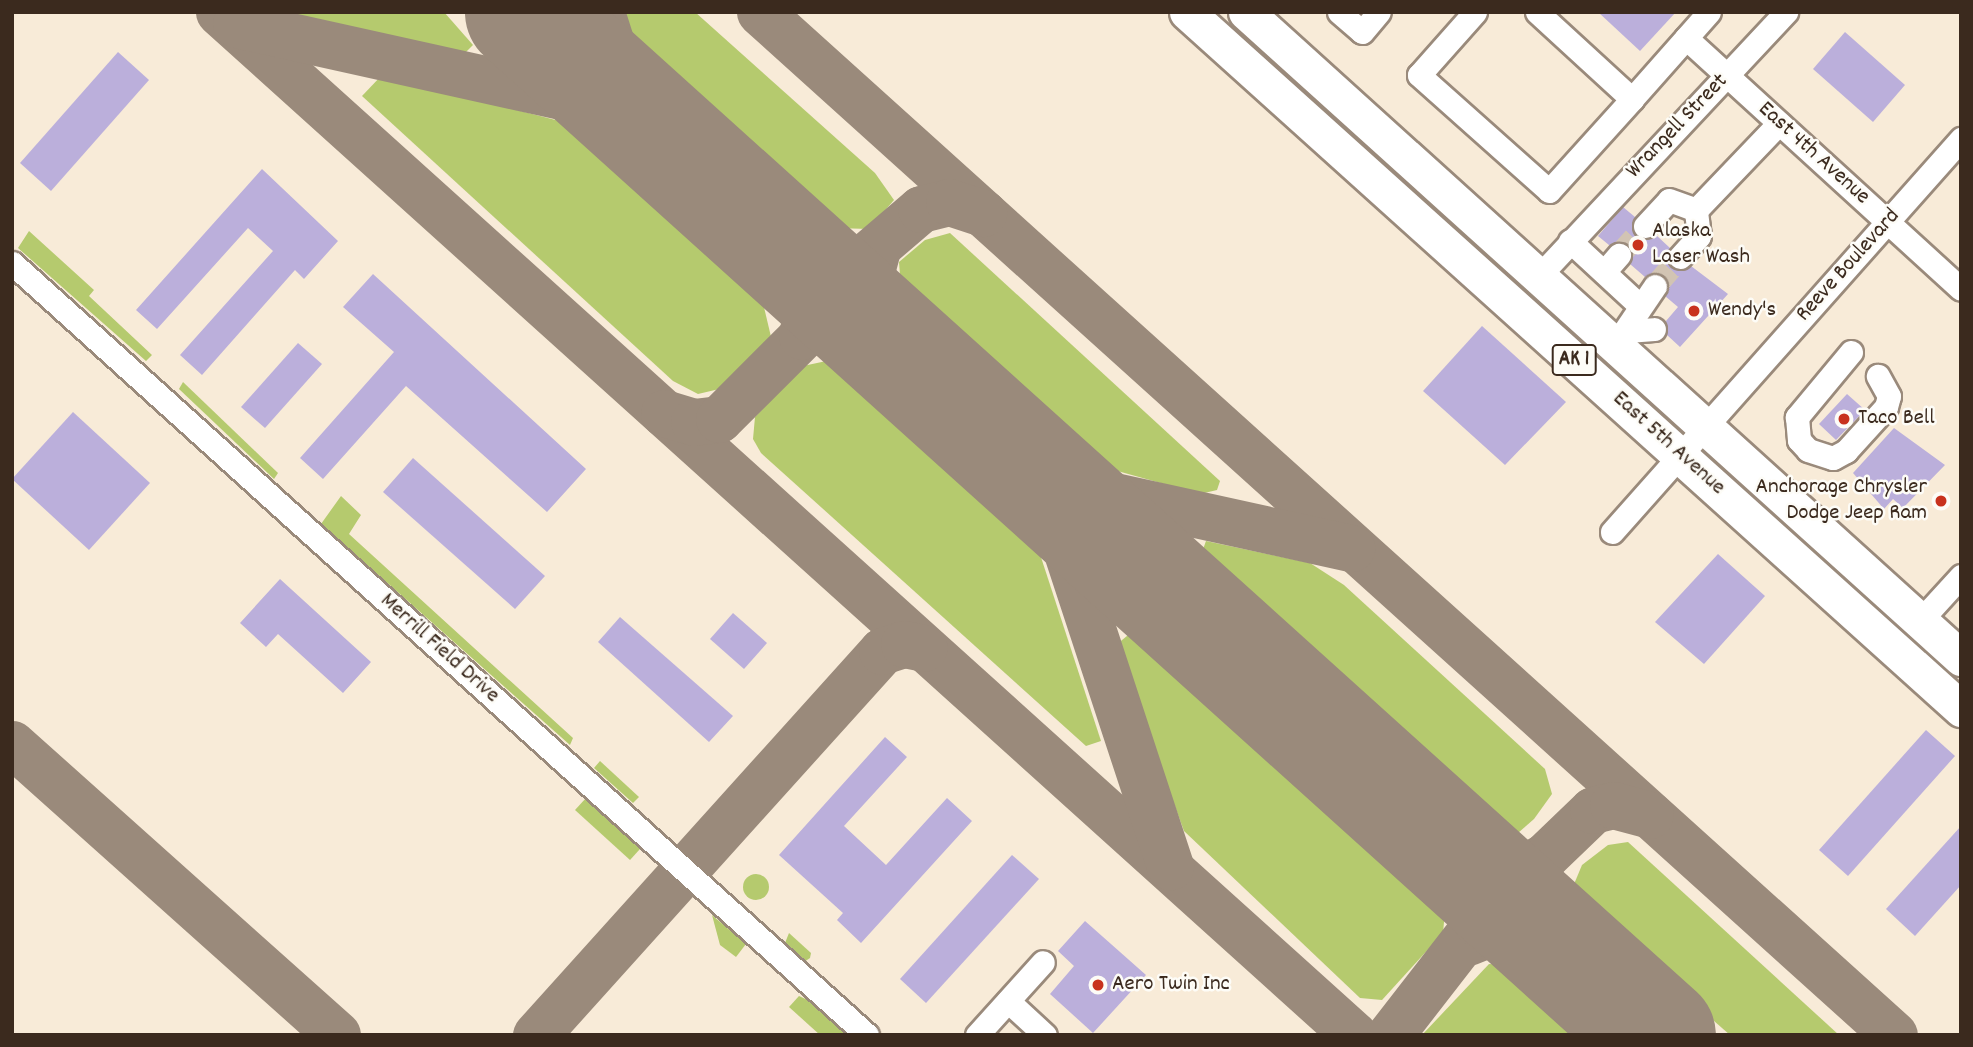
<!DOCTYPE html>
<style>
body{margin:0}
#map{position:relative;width:1973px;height:1047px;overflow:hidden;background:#f8ebd8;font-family:Dekko,sans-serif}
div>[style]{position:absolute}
.green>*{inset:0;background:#b5ca6e}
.round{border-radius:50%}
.taxiway>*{height:47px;margin:-23.5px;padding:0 23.5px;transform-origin:23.5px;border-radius:23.5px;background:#9a8a7b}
.runway>*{height:117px;margin:-58.5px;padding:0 58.5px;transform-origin:58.5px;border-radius:58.5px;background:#9a8a7b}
.building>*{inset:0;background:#bbafdb}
.minor-tunnel>*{height:23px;margin-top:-11.5px;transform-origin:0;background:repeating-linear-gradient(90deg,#d2c4b3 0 23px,transparent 0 34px)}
.roads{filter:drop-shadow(2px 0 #9a8a7b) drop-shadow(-2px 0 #9a8a7b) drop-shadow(0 2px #9a8a7b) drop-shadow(0 -2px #9a8a7b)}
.minor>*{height:23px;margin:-11.5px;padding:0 11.5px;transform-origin:11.5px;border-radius:11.5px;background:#fff}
.highway>*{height:35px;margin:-17.5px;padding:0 17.5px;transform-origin:17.5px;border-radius:17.5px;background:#fff}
.dots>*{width:19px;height:19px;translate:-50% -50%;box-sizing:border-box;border:4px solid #fdfcf7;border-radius:50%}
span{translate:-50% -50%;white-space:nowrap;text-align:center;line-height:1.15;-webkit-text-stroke:5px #fdfcf7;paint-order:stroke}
.shield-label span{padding:2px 5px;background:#fdfcf7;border:2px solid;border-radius:5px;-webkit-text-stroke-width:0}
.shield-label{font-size:21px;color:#3b2a1e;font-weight:700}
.street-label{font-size:23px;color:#3b2a1e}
.poi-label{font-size:23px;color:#3b2a1e}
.left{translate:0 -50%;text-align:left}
.right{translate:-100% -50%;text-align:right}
.frame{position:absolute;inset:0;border:14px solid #3b2a1e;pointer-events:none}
</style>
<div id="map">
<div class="green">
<i style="clip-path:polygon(269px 12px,444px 12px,473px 45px,464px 54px,299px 24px)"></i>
<i style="clip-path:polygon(623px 12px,695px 12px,875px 173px,894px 200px,869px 229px,835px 228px,635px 46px)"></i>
<i style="clip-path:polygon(382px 75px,575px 125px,763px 303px,772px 341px,732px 386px,698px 394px,673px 381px,362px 96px)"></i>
<i style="clip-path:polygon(29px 231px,94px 290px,89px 296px,152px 355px,146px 361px,18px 248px)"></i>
<i style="clip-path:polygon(950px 233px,1220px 481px,1217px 490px,1200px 494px,1096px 465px,901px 288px,899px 262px,925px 240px)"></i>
<i style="clip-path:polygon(831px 360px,1037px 545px,1101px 741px,1086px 746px,761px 453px,753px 439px,755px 417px,803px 366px)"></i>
<i style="clip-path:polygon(183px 382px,278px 473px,274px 479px,179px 389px)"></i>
<i style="clip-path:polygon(341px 496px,361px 515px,349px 534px,573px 738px,570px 745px,321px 524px)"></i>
<i style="clip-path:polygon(1206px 541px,1310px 563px,1344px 585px,1545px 769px,1552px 794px,1534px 819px,1518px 833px,1501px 830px,1202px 552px)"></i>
<i style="clip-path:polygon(1133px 631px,1445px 911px,1443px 933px,1382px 1000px,1360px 998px,1184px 831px,1116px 645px)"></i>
<i style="clip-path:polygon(600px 761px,639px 797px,633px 803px,594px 768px)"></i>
<i style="clip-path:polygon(586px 798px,640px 849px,630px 860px,575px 810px)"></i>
<i style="clip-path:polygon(1628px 842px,1839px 1035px,1730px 1035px,1583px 906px,1572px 889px,1582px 865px,1608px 845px)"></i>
<i class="round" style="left:743px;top:874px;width:26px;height:26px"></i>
<i style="clip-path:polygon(712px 915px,746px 944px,736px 957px,720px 945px)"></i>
<i style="clip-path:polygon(789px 933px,811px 953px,810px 958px,804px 962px,785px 943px)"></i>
<i style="clip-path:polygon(1489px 964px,1514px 965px,1590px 1035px,1422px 1035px)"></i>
<i style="clip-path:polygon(799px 996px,810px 1001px,848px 1035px,820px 1035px,789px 1007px)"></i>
</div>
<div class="taxiway">
<i style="left:219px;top:12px;width:1528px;rotate:42.03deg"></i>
<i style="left:601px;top:12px;width:72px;rotate:72.3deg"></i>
<i style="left:623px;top:81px;width:61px;rotate:56.3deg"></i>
<i style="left:760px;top:12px;width:1527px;rotate:42.05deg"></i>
<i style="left:236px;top:24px;width:370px;rotate:12.5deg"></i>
<i style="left:597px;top:104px;width:67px;rotate:25.8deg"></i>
<i style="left:876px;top:253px;width:43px;rotate:104.7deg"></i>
<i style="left:865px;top:295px;width:51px;rotate:63.4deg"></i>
<i style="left:795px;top:257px;width:37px;rotate:19deg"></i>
<i style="left:830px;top:269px;width:23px;rotate:-5deg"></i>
<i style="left:853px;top:267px;width:89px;rotate:-40.5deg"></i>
<i style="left:921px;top:209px;width:29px;rotate:-14deg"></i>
<i style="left:949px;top:202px;width:36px;rotate:18deg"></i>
<i style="left:664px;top:413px;width:31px;rotate:17deg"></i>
<i style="left:694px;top:422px;width:25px;rotate:-7deg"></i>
<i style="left:719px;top:419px;width:117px;rotate:-45deg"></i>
<i style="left:802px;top:336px;width:45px;rotate:-79.7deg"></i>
<i style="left:810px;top:292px;width:38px;rotate:-113deg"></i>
<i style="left:1021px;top:461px;width:62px;rotate:57.6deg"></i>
<i style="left:1054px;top:513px;width:372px;rotate:71.8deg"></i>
<i style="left:1021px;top:461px;width:58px;rotate:26.6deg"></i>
<i style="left:1073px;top:487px;width:285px;rotate:12.4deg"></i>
<i style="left:12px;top:744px;width:436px;rotate:41.8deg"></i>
<i style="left:1457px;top:854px;width:37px;rotate:26deg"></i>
<i style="left:1490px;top:870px;width:29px;rotate:2deg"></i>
<i style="left:1519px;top:871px;width:30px;rotate:-30deg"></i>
<i style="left:1545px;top:856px;width:66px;rotate:-43.8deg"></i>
<i style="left:1593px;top:810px;width:21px;rotate:-14deg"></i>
<i style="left:1613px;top:805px;width:38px;rotate:15deg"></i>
<i style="left:1468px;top:942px;width:43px;rotate:-21.8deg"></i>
<i style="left:1508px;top:926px;width:45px;rotate:15.6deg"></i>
<i style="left:536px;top:1035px;width:517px;rotate:-47.98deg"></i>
<i style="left:882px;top:651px;width:23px;rotate:-18deg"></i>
<i style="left:904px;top:644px;width:20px;rotate:11deg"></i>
<i style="left:1390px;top:1035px;width:142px;rotate:-52.2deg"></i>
<i style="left:1477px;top:923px;width:33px;rotate:-88deg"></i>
<i style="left:1478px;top:890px;width:42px;rotate:-120.3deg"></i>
</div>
<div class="runway">
<i style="left:523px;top:12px;width:1527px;rotate:42.05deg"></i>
</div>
<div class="building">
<i style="clip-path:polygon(1598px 12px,1676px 12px,1640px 51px)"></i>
<i style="clip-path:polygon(1845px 32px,1905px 85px,1873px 122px,1813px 69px)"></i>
<i style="clip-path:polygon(118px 52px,149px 80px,51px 191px,20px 163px)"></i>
<i style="clip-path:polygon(262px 169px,338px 241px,304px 279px,295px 270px,202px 375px,180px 355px,273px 251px,248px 228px,157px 329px,136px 310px)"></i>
<i style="clip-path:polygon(1623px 207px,1635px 217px,1636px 237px,1656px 235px,1670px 248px,1671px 268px,1691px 266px,1728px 294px,1680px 347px,1667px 335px,1666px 321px,1678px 307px,1665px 296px,1667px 279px,1657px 272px,1645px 277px,1630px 264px,1629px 245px,1609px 245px,1598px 236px)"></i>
<i style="clip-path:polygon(373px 274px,586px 469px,547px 512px,406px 386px,323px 479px,300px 458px,394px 352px,343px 307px)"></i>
<i style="clip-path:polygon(1482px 326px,1566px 402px,1505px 465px,1423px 391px)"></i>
<i style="clip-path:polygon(298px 343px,322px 364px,265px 428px,241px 407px)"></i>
<i style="clip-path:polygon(1847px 394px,1865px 410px,1836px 440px,1819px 424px)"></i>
<i style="clip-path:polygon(73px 412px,150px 483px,89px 550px,12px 479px)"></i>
<i style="clip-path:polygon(1894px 428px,1945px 465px,1903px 508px,1893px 499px,1884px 509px,1853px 473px)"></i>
<i style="clip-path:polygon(413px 458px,545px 576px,515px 609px,383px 492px)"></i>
<i style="clip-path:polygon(1718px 554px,1765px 596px,1704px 664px,1655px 622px)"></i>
<i style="clip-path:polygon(280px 579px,371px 662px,343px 693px,278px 634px,266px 647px,240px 623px)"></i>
<i style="clip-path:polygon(733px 613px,767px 643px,744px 669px,710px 639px)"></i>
<i style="clip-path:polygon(620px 617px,733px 716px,709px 742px,598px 642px)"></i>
<i style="clip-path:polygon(1926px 730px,1955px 756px,1848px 876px,1819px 850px)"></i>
<i style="clip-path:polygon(885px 737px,907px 757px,844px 826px,886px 865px,947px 798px,972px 821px,861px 943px,837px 920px,843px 913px,779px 855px)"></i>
<i style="clip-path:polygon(1961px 826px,1961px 885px,1915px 936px,1886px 909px)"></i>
<i style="clip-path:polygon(1012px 855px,1039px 879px,926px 1003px,900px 979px)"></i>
<i style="clip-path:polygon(1085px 921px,1146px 975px,1093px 1033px,1050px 994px,1074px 966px,1058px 951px)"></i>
</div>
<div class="minor-tunnel">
<i style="left:1619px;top:255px;width:39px;rotate:-48deg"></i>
<i style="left:1655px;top:286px;width:38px;rotate:-49deg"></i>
</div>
<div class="roads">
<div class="minor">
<i style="left:1339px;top:12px;width:30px;rotate:41deg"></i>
<i style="left:1362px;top:32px;width:26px;rotate:-50deg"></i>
<i style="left:1475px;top:12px;width:84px;rotate:131.6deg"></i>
<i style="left:1419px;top:75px;width:174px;rotate:41.7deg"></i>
<i style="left:1549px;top:191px;width:124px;rotate:-47.9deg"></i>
<i style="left:1537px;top:12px;width:129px;rotate:42.5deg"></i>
<i style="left:1632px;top:99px;width:116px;rotate:-48.5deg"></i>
<i style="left:1686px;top:38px;width:372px;rotate:42.4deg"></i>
<i style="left:1645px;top:226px;width:35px;rotate:-47deg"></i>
<i style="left:1669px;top:200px;width:29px;rotate:20deg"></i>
<i style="left:1570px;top:241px;width:94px;rotate:42.8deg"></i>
<i style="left:1680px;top:257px;width:28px;rotate:-48deg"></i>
<i style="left:1699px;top:236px;width:26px;rotate:-97deg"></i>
<i style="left:1696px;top:210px;width:120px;rotate:-46.3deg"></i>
<i style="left:12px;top:263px;width:1152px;rotate:42.08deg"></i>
<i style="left:1604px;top:272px;width:23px;rotate:-49deg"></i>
<i style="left:1539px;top:276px;width:362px;rotate:-46.9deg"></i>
<i style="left:1627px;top:331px;width:27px;rotate:-4deg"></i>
<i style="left:1615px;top:345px;width:71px;rotate:-55.9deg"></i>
<i style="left:1851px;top:352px;width:85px;rotate:129.7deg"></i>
<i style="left:1797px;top:417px;width:23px;rotate:85deg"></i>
<i style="left:1799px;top:440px;width:13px;rotate:48deg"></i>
<i style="left:1808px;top:450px;width:26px;rotate:18deg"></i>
<i style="left:1833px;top:458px;width:15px;rotate:-28deg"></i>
<i style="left:1846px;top:451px;width:59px;rotate:-47.7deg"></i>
<i style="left:1886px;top:407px;width:11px;rotate:-75deg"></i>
<i style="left:1889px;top:396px;width:23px;rotate:-119deg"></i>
<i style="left:1612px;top:532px;width:526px;rotate:-48.39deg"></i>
<i style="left:1920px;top:621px;width:61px;rotate:-47.7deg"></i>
<i style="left:1008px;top:1001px;width:50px;rotate:42.6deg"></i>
<i style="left:977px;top:1035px;width:98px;rotate:-47.9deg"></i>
</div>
<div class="highway">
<i style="left:1187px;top:12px;width:1042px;rotate:42deg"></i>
<i style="left:1246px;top:12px;width:964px;rotate:42.1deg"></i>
</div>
</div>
<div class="dots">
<i style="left:1638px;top:245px;background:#c8321e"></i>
<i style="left:1694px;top:311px;background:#c8321e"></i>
<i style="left:1844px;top:419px;background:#c8321e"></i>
<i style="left:1941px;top:501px;background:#c8321e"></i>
<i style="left:1098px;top:985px;background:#c8321e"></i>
</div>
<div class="shield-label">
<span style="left:1574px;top:360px">AK 1</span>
</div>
<div class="street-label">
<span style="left:1678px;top:127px;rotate:-46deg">Wrangell Street</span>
<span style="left:1813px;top:154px;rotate:42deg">East 4th Avenue</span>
<span style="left:1849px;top:266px;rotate:-48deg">Reeve Boulevard</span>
<span style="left:1668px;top:444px;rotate:42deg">East 5th Avenue</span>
<span style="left:439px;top:649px;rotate:42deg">Merrill Field Drive</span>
</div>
<div class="poi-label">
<span class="left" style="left:1652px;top:245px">Alaska<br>Laser Wash</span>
<span class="left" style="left:1708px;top:311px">Wendy's</span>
<span class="left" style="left:1858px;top:419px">Taco Bell</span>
<span class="right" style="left:1927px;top:501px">Anchorage Chrysler<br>Dodge Jeep Ram</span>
<span class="left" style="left:1112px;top:985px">Aero Twin Inc</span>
</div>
<div class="frame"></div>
</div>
